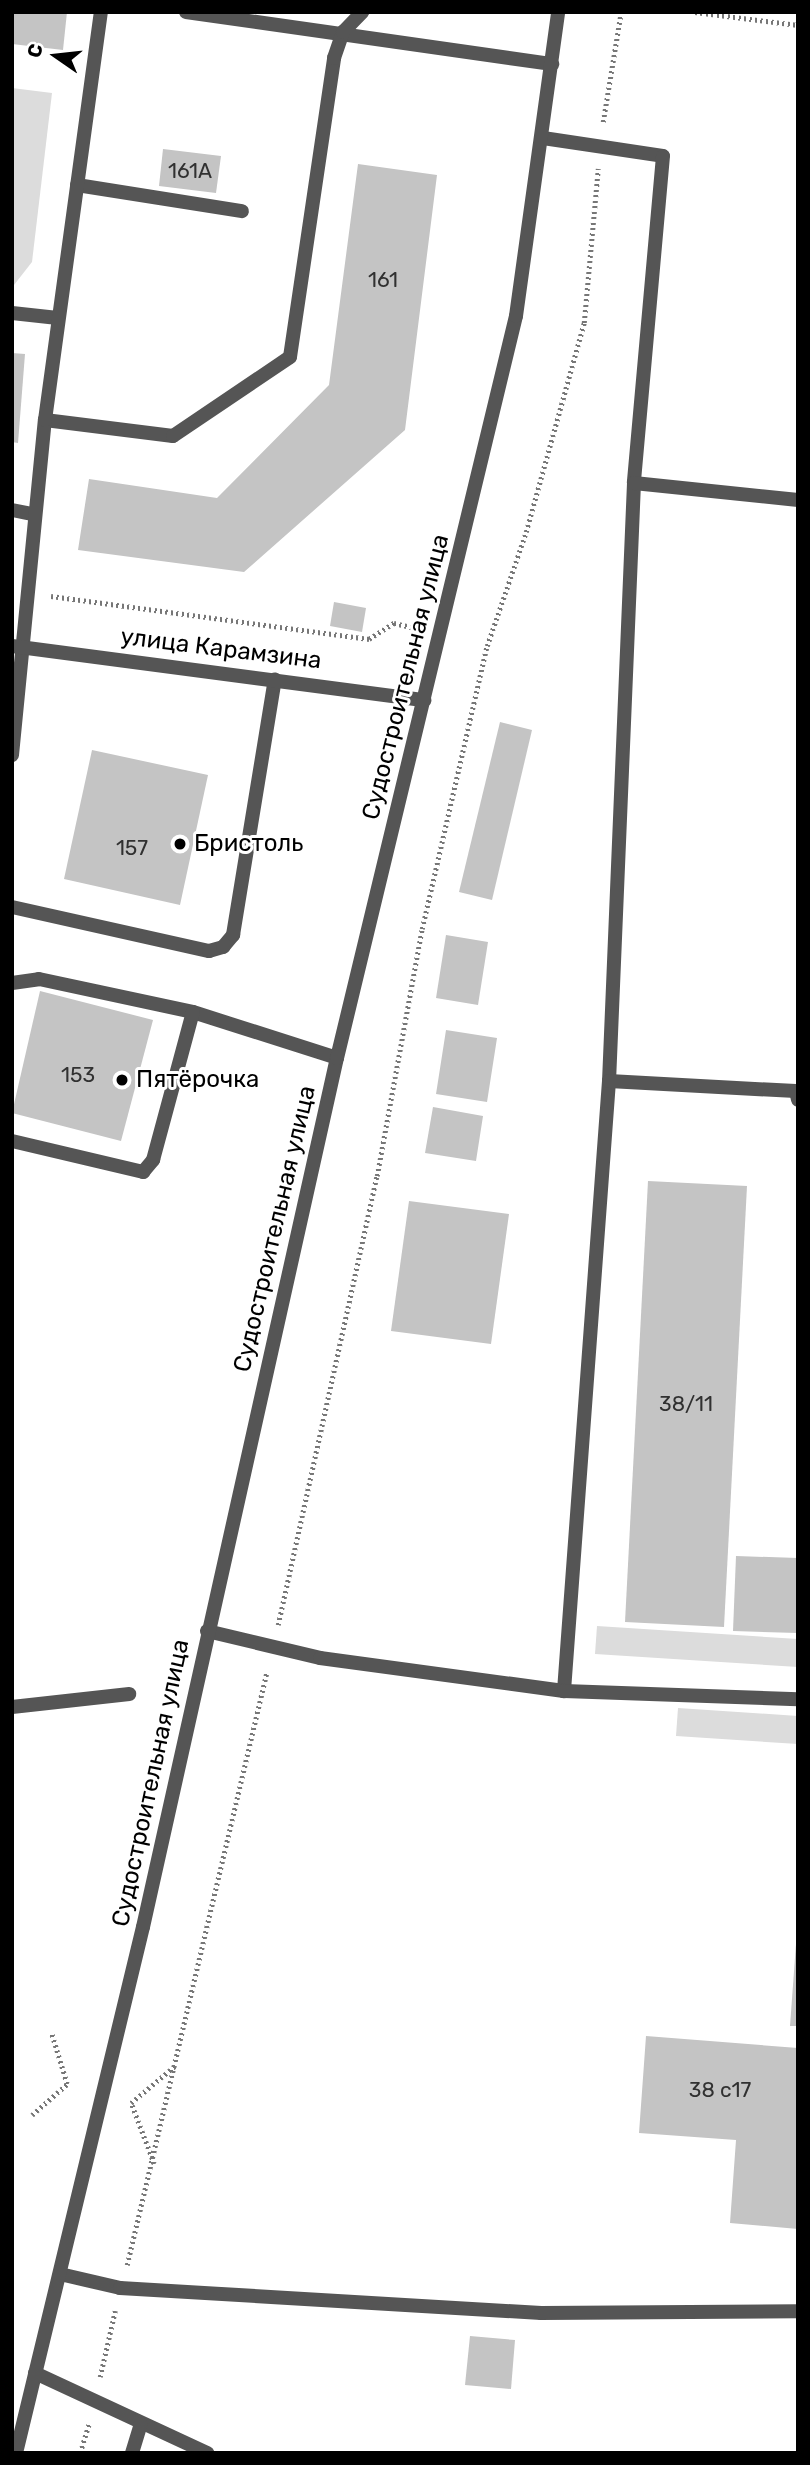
<!DOCTYPE html>
<meta charset="utf-8">
<style>
body{margin:0}
#map{position:relative;width:810px;height:2465px;overflow:hidden;background:#fff;font-family:Rubik,sans-serif}
div>[style]{position:absolute}
.green>*{inset:0;background:#dcdcdc}
.building>*{inset:0;background:#c4c4c4}
.path>*{height:4.5px;margin-top:-2.25px;transform-origin:0;background:repeating-linear-gradient(90deg,#777 0 2px,transparent 0 5.5px)}
.service>*{height:14px;margin:-7px;padding:0 7px;transform-origin:7px;border-radius:7px;background:#555}
.minor>*{height:14px;margin:-7px;padding:0 7px;transform-origin:7px;border-radius:7px;background:#555}
.dots>*{width:19px;height:19px;translate:-50% -50%;box-sizing:border-box;border:4px solid #fff;border-radius:50%}
span{translate:-50% -50%;white-space:nowrap;text-align:center;line-height:1.15;-webkit-text-stroke:6px #fff;paint-order:stroke}
.number-label{font-size:21px;color:#313131}
.number-label span{-webkit-text-stroke-width:0}
.street-label{font-size:24px;color:#000}
.poi-label{font-size:24px;color:#000}
.left{translate:0 -50%;text-align:left}
.frame{position:absolute;inset:0;border:14px solid #000;pointer-events:none}
.north{position:absolute;left:21px;top:21px;width:70px;height:70px;-webkit-text-stroke:5px #fff;paint-order:stroke;rotate:284deg;font-size:19px;font-weight:700;line-height:28px;text-align:center;color:#000}
.north::after{content:'';display:block;margin:auto;width:24px;height:32px;background:#000;clip-path:polygon(50% 0,100% 100%,50% 72%,0 100%)}
</style>
<div id="map">
<div class="green">
<i style="clip-path:polygon(12px 88px,52px 93px,32px 262px,14px 285px)"></i>
<i style="clip-path:polygon(597px 1626px,798px 1639px,798px 1667px,595px 1654px)"></i>
<i style="clip-path:polygon(678px 1708px,798px 1716px,798px 1744px,676px 1736px)"></i>
</div>
<div class="building">
<i style="clip-path:polygon(12px 12px,67px 12px,63px 50px,12px 44px)"></i>
<i style="clip-path:polygon(163px 149px,221px 156px,216px 193px,159px 186px)"></i>
<i style="clip-path:polygon(358px 164px,437px 175px,405px 430px,244px 572px,78px 550px,89px 479px,217px 498px,329px 385px)"></i>
<i style="clip-path:polygon(12px 353px,25px 354px,18px 443px,12px 442px)"></i>
<i style="clip-path:polygon(334px 602px,366px 608px,362px 632px,330px 626px)"></i>
<i style="clip-path:polygon(500px 722px,532px 730px,492px 900px,459px 892px)"></i>
<i style="clip-path:polygon(92px 750px,208px 775px,180px 905px,64px 879px)"></i>
<i style="clip-path:polygon(446px 935px,488px 942px,478px 1005px,436px 998px)"></i>
<i style="clip-path:polygon(40px 991px,153px 1020px,121px 1141px,12px 1113px)"></i>
<i style="clip-path:polygon(446px 1030px,497px 1038px,487px 1102px,436px 1094px)"></i>
<i style="clip-path:polygon(433px 1107px,483px 1116px,476px 1161px,425px 1153px)"></i>
<i style="clip-path:polygon(648px 1181px,747px 1186px,724px 1627px,625px 1622px)"></i>
<i style="clip-path:polygon(409px 1201px,509px 1214px,491px 1344px,391px 1331px)"></i>
<i style="clip-path:polygon(736px 1556px,798px 1558px,798px 1633px,733px 1631px)"></i>
<i style="clip-path:polygon(796px 1944px,798px 1944px,798px 2026px,790px 2026px)"></i>
<i style="clip-path:polygon(646px 2036px,798px 2048px,798px 2229px,730px 2223px,736px 2140px,639px 2133px)"></i>
<i style="clip-path:polygon(470px 2336px,515px 2340px,511px 2389px,465px 2385px)"></i>
</div>
<div class="path">
<i style="left:695px;top:12px;width:104px;rotate:7.2deg"></i>
<i style="left:603px;top:122px;width:111px;rotate:-80.7deg"></i>
<i style="left:51px;top:596px;width:321px;rotate:7.7deg"></i>
<i style="left:369px;top:639px;width:30px;rotate:-33deg"></i>
<i style="left:394px;top:623px;width:22px;rotate:13deg"></i>
<i style="left:278px;top:1625px;width:460px;rotate:-77.6deg"></i>
<i style="left:377px;top:1176px;width:251px;rotate:-79.7deg"></i>
<i style="left:422px;top:929px;width:290px;rotate:-77.1deg"></i>
<i style="left:487px;top:646px;width:120px;rotate:-71.1deg"></i>
<i style="left:526px;top:532px;width:217px;rotate:-74.5deg"></i>
<i style="left:584px;top:323px;width:155px;rotate:-84.8deg"></i>
<i style="left:32px;top:2115px;width:47px;rotate:-41.5deg"></i>
<i style="left:67px;top:2084px;width:54px;rotate:-107.1deg"></i>
<i style="left:154px;top:2164px;width:65px;rotate:-110.7deg"></i>
<i style="left:131px;top:2103px;width:59px;rotate:-40.2deg"></i>
<i style="left:127px;top:2265px;width:610px;rotate:-76.74deg"></i>
<i style="left:100px;top:2377px;width:68px;rotate:-77.2deg"></i>
<i style="left:80px;top:2453px;width:31px;rotate:-73deg"></i>
</div>
<div class="service">
<i style="left:186px;top:12px;width:370px;rotate:8.1deg"></i>
<i style="left:543px;top:138px;width:121px;rotate:8.5deg"></i>
<i style="left:663px;top:156px;width:328px;rotate:95.1deg"></i>
<i style="left:634px;top:483px;width:599px;rotate:92.39deg"></i>
<i style="left:609px;top:1081px;width:612px;rotate:94.22deg"></i>
<i style="left:77px;top:185px;width:167px;rotate:9deg"></i>
<i style="left:12px;top:313px;width:46px;rotate:6.2deg"></i>
<i style="left:45px;top:420px;width:129px;rotate:7.1deg"></i>
<i style="left:173px;top:436px;width:141px;rotate:-34deg"></i>
<i style="left:290px;top:357px;width:302px;rotate:-81.6deg"></i>
<i style="left:334px;top:58px;width:28px;rotate:-71deg"></i>
<i style="left:343px;top:32px;width:28px;rotate:-46deg"></i>
<i style="left:634px;top:483px;width:165px;rotate:5.9deg"></i>
<i style="left:12px;top:510px;width:21px;rotate:11deg"></i>
<i style="left:12px;top:755px;width:337px;rotate:-84.4deg"></i>
<i style="left:45px;top:420px;width:412px;rotate:-82.2deg"></i>
<i style="left:12px;top:907px;width:202px;rotate:12.6deg"></i>
<i style="left:209px;top:951px;width:15px;rotate:-16deg"></i>
<i style="left:223px;top:947px;width:16px;rotate:-50deg"></i>
<i style="left:233px;top:935px;width:259px;rotate:-80.7deg"></i>
<i style="left:12px;top:983px;width:27px;rotate:-8deg"></i>
<i style="left:39px;top:979px;width:157px;rotate:12.1deg"></i>
<i style="left:193px;top:1012px;width:151px;rotate:17.7deg"></i>
<i style="left:609px;top:1081px;width:187px;rotate:3.1deg"></i>
<i style="left:796px;top:1091px;width:9px;rotate:77deg"></i>
<i style="left:12px;top:1141px;width:135px;rotate:13.3deg"></i>
<i style="left:143px;top:1172px;width:16px;rotate:-50deg"></i>
<i style="left:153px;top:1160px;width:153px;rotate:-74.9deg"></i>
<i style="left:207px;top:1631px;width:116px;rotate:13.4deg"></i>
<i style="left:320px;top:1658px;width:246px;rotate:7.7deg"></i>
<i style="left:564px;top:1691px;width:234px;rotate:2deg"></i>
<i style="left:12px;top:1707px;width:118px;rotate:-6.3deg"></i>
<i style="left:60px;top:2274px;width:62px;rotate:13.1deg"></i>
<i style="left:120px;top:2288px;width:422px;rotate:3.4deg"></i>
<i style="left:541px;top:2313px;width:257px;rotate:-0.4deg"></i>
<i style="left:35px;top:2373px;width:190px;rotate:24.9deg"></i>
<i style="left:132px;top:2453px;width:30px;rotate:-73deg"></i>
</div>
<div class="minor">
<i style="left:12px;top:646px;width:416px;rotate:7.5deg"></i>
<i style="left:16px;top:2453px;width:541px;rotate:-76.43deg"></i>
<i style="left:143px;top:1927px;width:890px;rotate:-77.42deg"></i>
<i style="left:337px;top:1058px;width:763px;rotate:-76.44deg"></i>
<i style="left:516px;top:316px;width:307px;rotate:-82.1deg"></i>
</div>
<div class="dots">
<i style="left:180px;top:844px;background:#000"></i>
<i style="left:122px;top:1080px;background:#000"></i>
</div>
<div class="number-label">
<span style="left:190px;top:171px">161А</span>
<span style="left:383px;top:280px">161</span>
<span style="left:132px;top:848px">157</span>
<span style="left:78px;top:1075px">153</span>
<span style="left:686px;top:1404px">38/11</span>
<span style="left:720px;top:2090px">38 с17</span>
</div>
<div class="street-label">
<span style="left:221px;top:649px;rotate:7deg">улица Карамзина</span>
<span style="left:406px;top:677px;rotate:-76deg">Судостроительная улица</span>
<span style="left:275px;top:1229px;rotate:-77deg">Судостроительная улица</span>
<span style="left:151px;top:1783px;rotate:-78deg">Судостроительная улица</span>
</div>
<div class="poi-label">
<span class="left" style="left:194px;top:844px">Бристоль</span>
<span class="left" style="left:136px;top:1080px">Пятёрочка</span>
</div>
<div class="frame"></div>
<div class="north">С</div>
</div>
